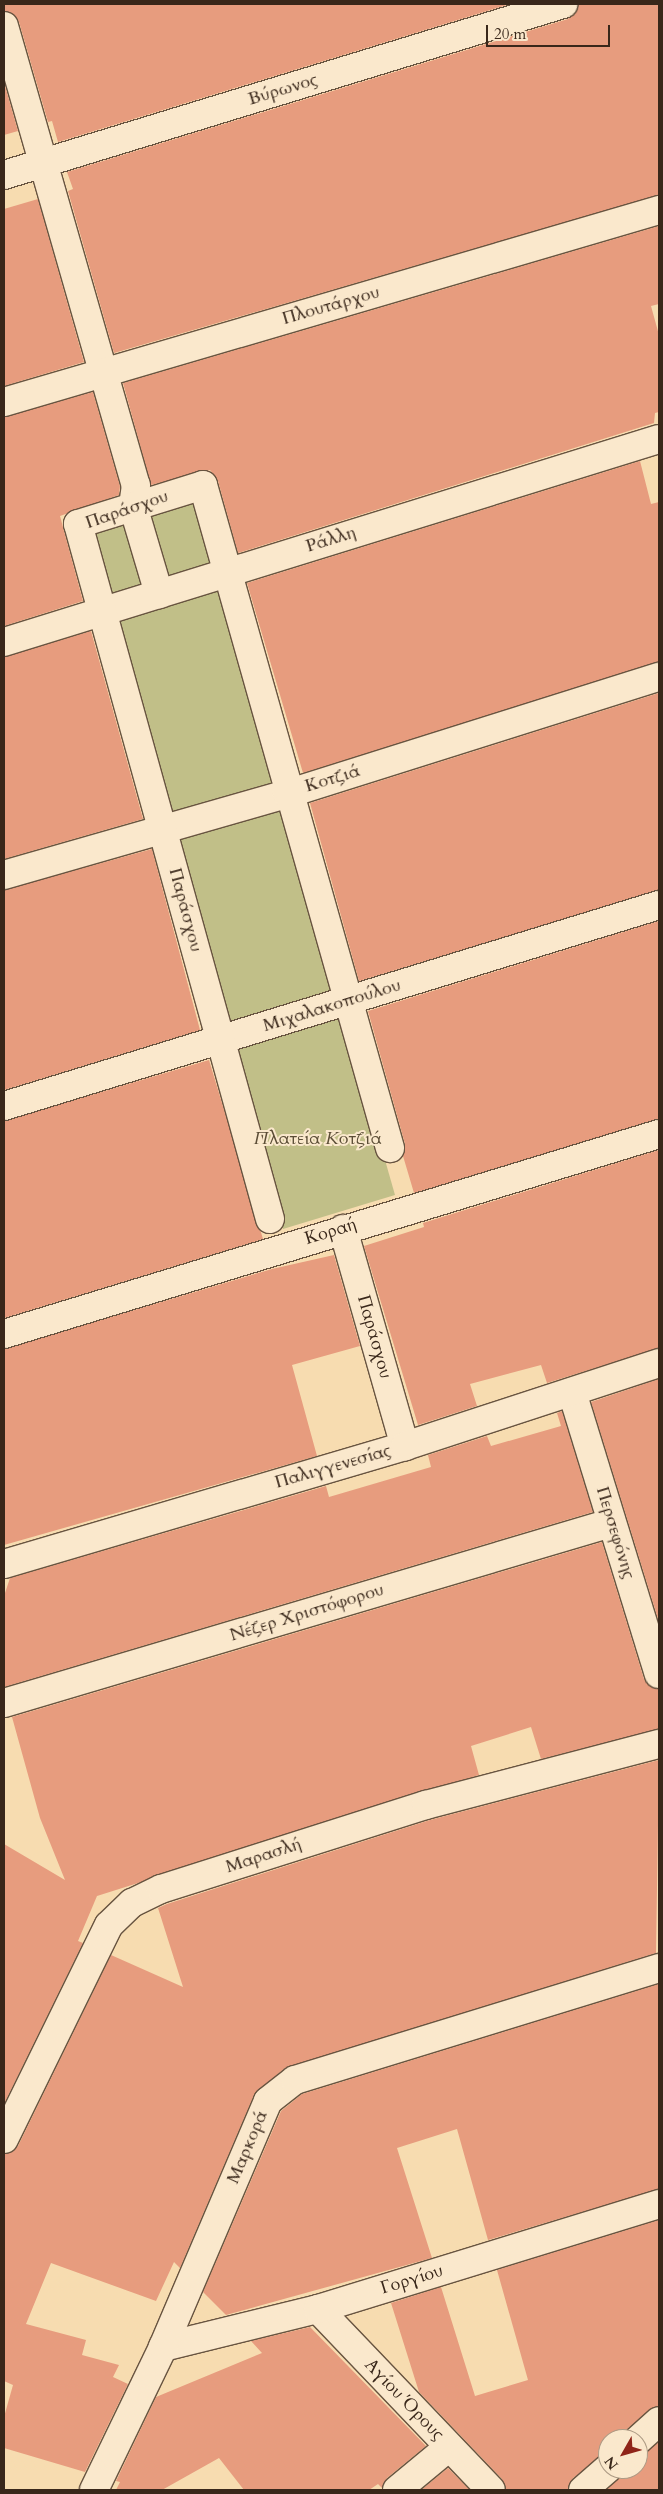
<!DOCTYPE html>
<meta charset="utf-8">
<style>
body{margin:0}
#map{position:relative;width:663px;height:2494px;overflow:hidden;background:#f7dcb0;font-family:Cardo,serif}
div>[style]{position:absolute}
.green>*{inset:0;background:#c1bf88}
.building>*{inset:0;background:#e79c7e}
.roads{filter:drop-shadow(1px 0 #685440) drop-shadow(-1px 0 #685440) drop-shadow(0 1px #685440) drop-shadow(0 -1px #685440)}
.minor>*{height:28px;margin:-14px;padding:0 14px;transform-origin:14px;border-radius:14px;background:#fae8cc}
span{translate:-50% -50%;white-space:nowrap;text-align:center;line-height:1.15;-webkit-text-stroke:4px #fae8cc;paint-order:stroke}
.street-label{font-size:18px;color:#39271a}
.park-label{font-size:18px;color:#5b4d36;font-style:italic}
.frame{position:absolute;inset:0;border:5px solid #39271a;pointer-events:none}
.north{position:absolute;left:598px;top:2429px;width:50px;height:50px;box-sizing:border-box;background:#fae8cc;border:1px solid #ad9b85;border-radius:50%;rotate:232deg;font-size:14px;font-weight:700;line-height:20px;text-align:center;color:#39271a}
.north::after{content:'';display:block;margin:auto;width:18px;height:22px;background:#8f2418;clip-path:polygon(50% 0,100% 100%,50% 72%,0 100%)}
.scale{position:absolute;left:486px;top:25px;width:124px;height:22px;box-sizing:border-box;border:2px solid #39271a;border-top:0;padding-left:6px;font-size:15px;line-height:18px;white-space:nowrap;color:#39271a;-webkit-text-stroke:4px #fae8cc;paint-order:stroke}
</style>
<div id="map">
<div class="green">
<i style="clip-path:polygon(196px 498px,395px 1195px,283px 1229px,90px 532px)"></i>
</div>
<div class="building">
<i style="clip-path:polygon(4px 4px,510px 4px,58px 142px,52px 121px,48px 122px,19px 22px,4px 11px)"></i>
<i style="clip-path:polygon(578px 4px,659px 4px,659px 195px,114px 353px,68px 191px,73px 189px,67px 172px,568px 19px)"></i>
<i style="clip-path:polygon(4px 82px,18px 131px,4px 135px)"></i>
<i style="clip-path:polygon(38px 199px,84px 362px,4px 386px,4px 209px)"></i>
<i style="clip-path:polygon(659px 226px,659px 304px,651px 306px,659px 335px,659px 412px,655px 413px,654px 423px,238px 553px,218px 481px,210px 470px,151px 485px,123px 383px)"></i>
<i style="clip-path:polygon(93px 392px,120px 486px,119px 495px,60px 516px,83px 601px,4px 626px,4px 417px)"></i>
<i style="clip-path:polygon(640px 461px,651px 504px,659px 502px,659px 662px,303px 773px,247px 583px)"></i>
<i style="clip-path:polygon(91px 631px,143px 819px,4px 859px,4px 657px)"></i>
<i style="clip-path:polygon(659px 693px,659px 890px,359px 981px,310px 803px)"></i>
<i style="clip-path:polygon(152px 849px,200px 1030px,4px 1090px,4px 890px)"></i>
<i style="clip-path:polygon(659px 921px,659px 1119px,414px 1193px,403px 1156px,405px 1144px,368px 1011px)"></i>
<i style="clip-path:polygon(209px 1060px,263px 1239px,4px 1318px,4px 1121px)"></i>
<i style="clip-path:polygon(659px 1150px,659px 1348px,547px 1383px,541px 1365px,470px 1384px,477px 1406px,418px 1425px,364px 1246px,424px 1227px,423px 1223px)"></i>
<i style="clip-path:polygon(334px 1255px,360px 1346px,292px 1365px,317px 1456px,4px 1545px,4px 1349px,272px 1269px)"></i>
<i style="clip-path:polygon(659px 1379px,659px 1622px,591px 1402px)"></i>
<i style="clip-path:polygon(562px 1411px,593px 1512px,4px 1687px,4px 1596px,10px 1578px,326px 1486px,329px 1497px,431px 1467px,428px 1455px,487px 1436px,491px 1446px,561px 1426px,557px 1413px)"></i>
<i style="clip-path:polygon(602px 1542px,644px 1679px,659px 1689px,659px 1729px,541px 1759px,531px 1727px,471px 1746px,479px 1775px,97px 1896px,78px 1941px,83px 1943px,4px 2104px,4px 1844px,65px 1880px,40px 1818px,12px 1717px)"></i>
<i style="clip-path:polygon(659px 1760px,656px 1953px,285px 2068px,254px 2095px,180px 2268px,174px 2262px,156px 2301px,51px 2263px,26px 2324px,86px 2340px,82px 2355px,119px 2365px,113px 2377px,128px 2384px,85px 2472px,4px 2448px,4px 2417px,13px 2385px,4px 2381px,4px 2154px,18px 2146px,111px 1955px,183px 1987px,158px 1908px,167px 1904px,430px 1820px)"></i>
<i style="clip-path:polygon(659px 1984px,659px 2189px,488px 2240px,457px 2129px,397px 2148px,432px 2258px,226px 2315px,203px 2292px,281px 2111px,302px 2094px)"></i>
<i style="clip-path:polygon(659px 2220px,659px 2406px,628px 2428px,623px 2439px,608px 2439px,608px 2453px,573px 2478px,568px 2490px,506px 2490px,502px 2479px,419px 2392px,391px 2303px,441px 2287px,475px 2396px,528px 2380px,497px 2270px)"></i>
<i style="clip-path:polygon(310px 2327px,426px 2446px,387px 2478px,382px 2488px,378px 2484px,369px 2490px,244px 2490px,219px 2458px,162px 2490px,116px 2490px,120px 2482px,116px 2481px,156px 2397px,262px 2353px,251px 2341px)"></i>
<i style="clip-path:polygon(659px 2442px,659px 2490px,606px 2490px,623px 2469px,638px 2469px,638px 2455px)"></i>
<i style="clip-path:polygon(448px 2468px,470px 2490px,421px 2490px)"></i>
</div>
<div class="roads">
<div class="minor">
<i style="left:4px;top:26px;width:478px;rotate:74deg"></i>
<i style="left:136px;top:485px;width:21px;rotate:98deg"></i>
<i style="left:133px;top:506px;width:92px;rotate:73.5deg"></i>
<i style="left:4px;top:175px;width:585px;rotate:-17.01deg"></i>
<i style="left:4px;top:402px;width:683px;rotate:-16.34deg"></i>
<i style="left:4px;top:642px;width:686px;rotate:-17.22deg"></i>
<i style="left:4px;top:875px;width:294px;rotate:-16deg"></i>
<i style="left:287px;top:794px;width:390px;rotate:-17.5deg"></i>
<i style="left:4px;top:1106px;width:685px;rotate:-17.06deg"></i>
<i style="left:270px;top:1219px;width:721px;rotate:-105.44deg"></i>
<i style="left:78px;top:524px;width:131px;rotate:-17.3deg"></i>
<i style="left:203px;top:485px;width:689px;rotate:74.25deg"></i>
<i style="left:343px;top:1229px;width:226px;rotate:74.1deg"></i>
<i style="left:4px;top:1334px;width:685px;rotate:-16.98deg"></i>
<i style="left:572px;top:1392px;width:295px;rotate:72.9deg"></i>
<i style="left:4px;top:1564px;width:418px;rotate:-16.4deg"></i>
<i style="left:405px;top:1446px;width:267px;rotate:-18.1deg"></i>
<i style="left:4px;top:1703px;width:633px;rotate:-16.52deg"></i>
<i style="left:4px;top:2139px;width:238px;rotate:-63.9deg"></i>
<i style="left:109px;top:1925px;width:32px;rotate:-44deg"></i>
<i style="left:132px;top:1903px;width:32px;rotate:-26deg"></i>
<i style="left:161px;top:1889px;width:278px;rotate:-17.6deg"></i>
<i style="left:426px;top:1805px;width:241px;rotate:-14.7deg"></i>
<i style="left:318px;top:2309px;width:250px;rotate:46.3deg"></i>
<i style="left:163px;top:2347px;width:160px;rotate:-13.8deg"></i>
<i style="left:318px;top:2309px;width:357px;rotate:-17.1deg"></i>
<i style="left:638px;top:2440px;width:28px;rotate:-42deg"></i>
<i style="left:94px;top:2490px;width:159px;rotate:-64.2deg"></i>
<i style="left:163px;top:2347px;width:267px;rotate:-66.9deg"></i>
<i style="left:268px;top:2101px;width:34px;rotate:-38deg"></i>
<i style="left:295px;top:2080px;width:381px;rotate:-17.1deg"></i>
<i style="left:397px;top:2490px;width:67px;rotate:-39.6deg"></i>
<i style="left:583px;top:2490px;width:33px;rotate:-41deg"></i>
</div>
</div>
<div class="street-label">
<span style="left:283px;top:90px;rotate:-17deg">Βύρωνος</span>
<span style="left:331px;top:306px;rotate:-16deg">Πλουτάρχου</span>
<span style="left:127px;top:510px;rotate:-19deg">Παράσχου</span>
<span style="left:331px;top:540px;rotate:-17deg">Ράλλη</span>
<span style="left:333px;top:779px;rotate:-17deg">Κοτζιά</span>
<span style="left:185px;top:910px;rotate:75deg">Παράσχου</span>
<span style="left:332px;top:1006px;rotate:-17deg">Μιχαλακοπούλου</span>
<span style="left:331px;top:1232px;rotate:-17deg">Κοραή</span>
<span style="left:374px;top:1337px;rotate:74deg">Παράσχου</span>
<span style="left:333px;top:1467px;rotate:-16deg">Παλιγγενεσίας</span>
<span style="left:615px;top:1533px;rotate:73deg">Περσεφόνης</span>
<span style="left:307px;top:1613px;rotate:-17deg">Nέζερ Χριστόφορου</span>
<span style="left:264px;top:1856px;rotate:-18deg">Μαρασλή</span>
<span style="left:248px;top:2147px;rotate:-67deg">Μαρκορά</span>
<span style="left:412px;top:2280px;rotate:-17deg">Γοργίου</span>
<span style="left:404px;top:2400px;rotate:46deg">Αγίου Όρους</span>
</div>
<div class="park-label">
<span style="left:318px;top:1139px">Πλατεία Κοτζιά</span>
</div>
<div class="frame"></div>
<div class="north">N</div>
<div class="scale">20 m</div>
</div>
